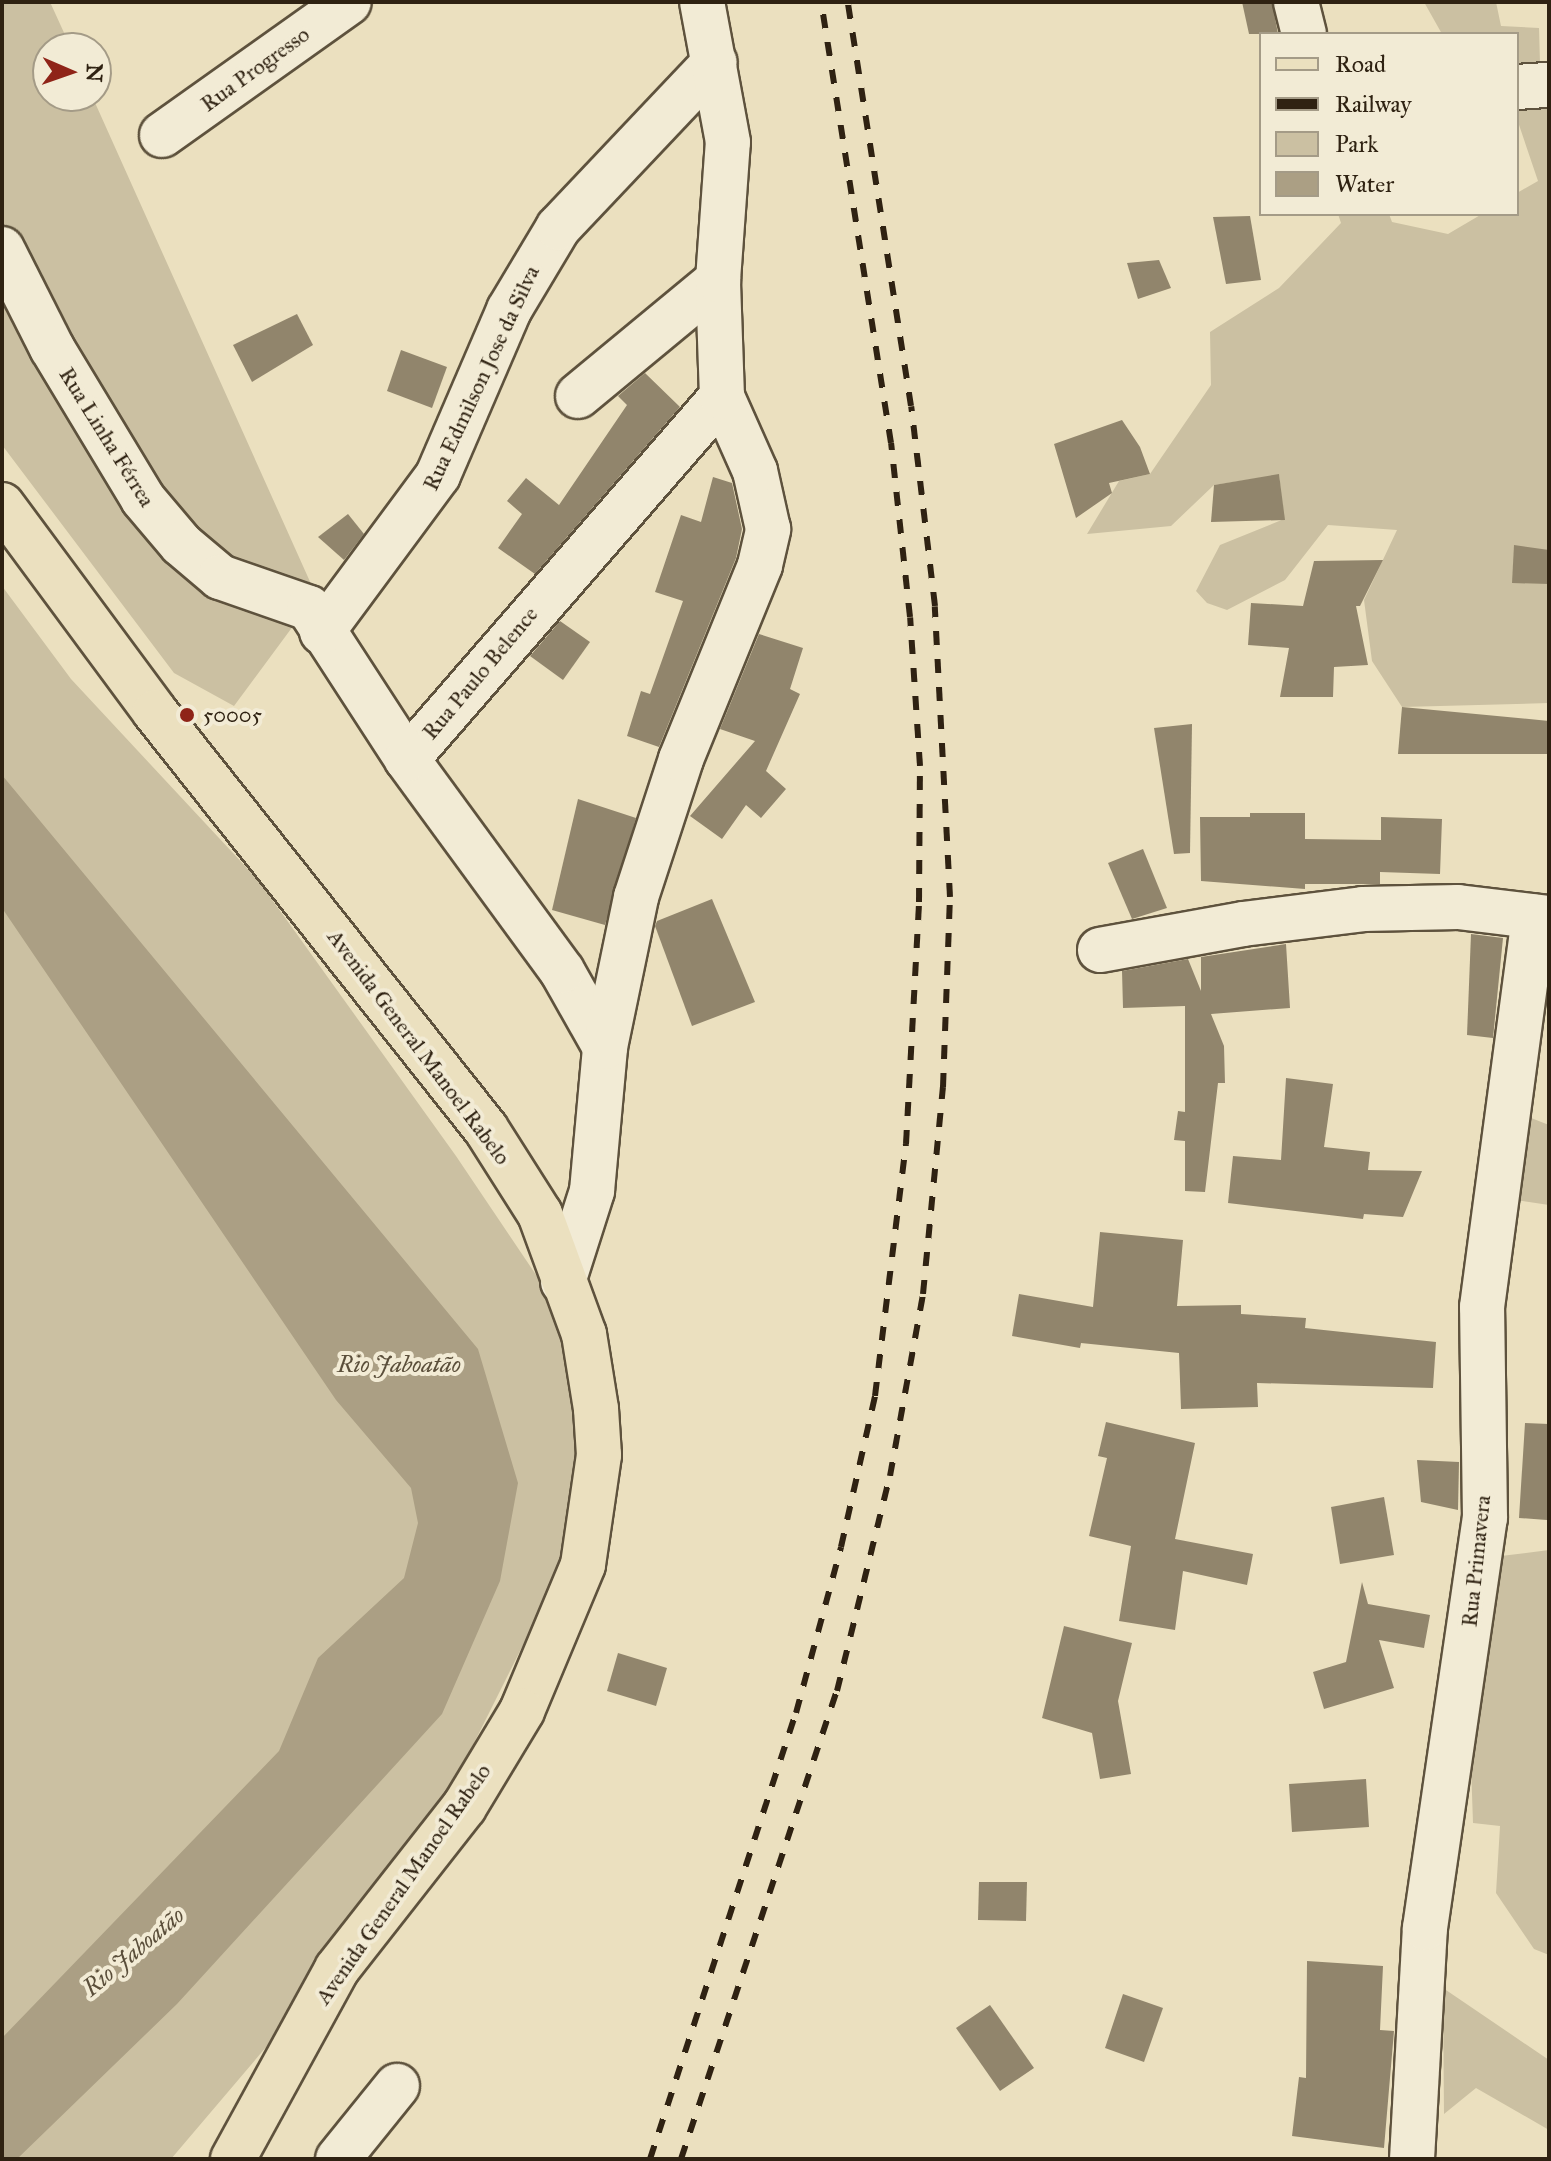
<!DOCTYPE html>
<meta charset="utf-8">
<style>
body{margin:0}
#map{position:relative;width:1551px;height:2161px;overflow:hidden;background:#ebe0bf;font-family:"IM FELL Great Primer",serif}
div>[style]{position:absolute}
.green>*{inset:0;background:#cbc0a2}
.water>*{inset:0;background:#ab9f84}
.building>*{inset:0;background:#91856c}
.roads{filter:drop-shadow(2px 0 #5e523d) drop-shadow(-2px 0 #5e523d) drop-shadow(0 2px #5e523d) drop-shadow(0 -2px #5e523d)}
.minor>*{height:44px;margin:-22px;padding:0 22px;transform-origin:22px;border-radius:22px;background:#f2ebd5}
.major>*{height:44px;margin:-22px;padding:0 22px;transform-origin:22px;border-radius:22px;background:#ebe0bf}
.rail>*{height:6px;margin-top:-3px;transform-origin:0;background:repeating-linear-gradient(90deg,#2f2212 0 14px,transparent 0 28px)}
.dots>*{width:22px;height:22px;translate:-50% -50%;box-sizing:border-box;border:4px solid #f2ebd5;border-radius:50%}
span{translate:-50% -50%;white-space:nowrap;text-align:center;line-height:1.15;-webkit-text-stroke:8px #f2ebd5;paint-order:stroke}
.street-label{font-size:22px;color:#2f2212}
.poi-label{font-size:22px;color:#2f2212}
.left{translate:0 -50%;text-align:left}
.water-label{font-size:24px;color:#5a4e3a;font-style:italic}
.frame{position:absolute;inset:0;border:4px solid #2f2212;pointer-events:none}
.legend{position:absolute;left:1259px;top:32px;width:260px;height:184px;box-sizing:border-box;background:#f2ebd5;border:2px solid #a49b87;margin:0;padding:10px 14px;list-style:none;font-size:24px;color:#2f2212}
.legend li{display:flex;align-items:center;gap:16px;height:40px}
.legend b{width:40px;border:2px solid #a49b87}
.north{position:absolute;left:32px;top:32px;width:80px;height:80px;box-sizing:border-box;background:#f2ebd5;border:2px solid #a49b87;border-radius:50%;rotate:92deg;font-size:22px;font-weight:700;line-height:32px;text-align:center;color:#2f2212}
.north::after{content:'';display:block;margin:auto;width:28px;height:36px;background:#8f2418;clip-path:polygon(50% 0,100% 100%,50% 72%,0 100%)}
</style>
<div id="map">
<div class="green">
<i style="clip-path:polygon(2px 2px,50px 2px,71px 48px,48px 48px,48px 96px,92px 96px,316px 595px,234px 706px,174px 673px,2px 445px)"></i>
<i style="clip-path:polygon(1424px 2px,1496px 2px,1501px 26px,1539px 28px,1540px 63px,1517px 65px,1517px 34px,1442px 34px)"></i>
<i style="clip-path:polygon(1549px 95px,1549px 703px,1402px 707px,1372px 661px,1364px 600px,1397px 530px,1328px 525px,1285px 580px,1227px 610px,1207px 603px,1196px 591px,1220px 545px,1284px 519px,1279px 475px,1214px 485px,1171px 526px,1087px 534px,1119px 481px,1150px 474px,1211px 385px,1210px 332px,1279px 288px,1341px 223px,1338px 214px,1389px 214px,1392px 222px,1448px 234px,1482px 214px,1517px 214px,1517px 193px,1538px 181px,1517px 119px,1517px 101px)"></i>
<i style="clip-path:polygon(2px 586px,71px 679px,258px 880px,456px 1156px,559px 1309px,580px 1427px,564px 1563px,447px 1797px,278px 2033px,171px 2159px,2px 2159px)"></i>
<i style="clip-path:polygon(1526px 1116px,1549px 1125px,1549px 1205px,1515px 1200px)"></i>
<i style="clip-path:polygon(1549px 1550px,1549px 1955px,1534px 1949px,1496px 1893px,1500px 1826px,1473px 1823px,1470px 1736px,1501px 1556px)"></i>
<i style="clip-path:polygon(1443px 1988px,1549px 2060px,1549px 2130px,1476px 2088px,1444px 2114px)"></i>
</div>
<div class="water">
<i style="clip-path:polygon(2px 775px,478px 1349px,518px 1483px,500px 1581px,442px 1714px,177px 2004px,17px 2159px,2px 2159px,2px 2038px,279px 1751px,318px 1658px,404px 1578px,418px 1523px,411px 1488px,336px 1400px,2px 908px)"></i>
</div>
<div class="building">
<i style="clip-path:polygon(1242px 2px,1272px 2px,1278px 34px,1249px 34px)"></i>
<i style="clip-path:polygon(1250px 216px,1261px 280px,1226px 284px,1213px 217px)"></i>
<i style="clip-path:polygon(1159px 260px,1171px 288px,1138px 299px,1127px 263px)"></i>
<i style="clip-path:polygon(297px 314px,313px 345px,252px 382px,233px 345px)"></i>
<i style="clip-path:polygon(401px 350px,447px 367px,432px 408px,387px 391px)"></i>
<i style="clip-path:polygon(645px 373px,680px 407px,535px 574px,498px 548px,522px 514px,507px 501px,526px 478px,559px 505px,627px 405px,618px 396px)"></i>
<i style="clip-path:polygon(1122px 420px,1140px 447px,1150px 474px,1109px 483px,1112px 493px,1076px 518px,1054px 444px)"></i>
<i style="clip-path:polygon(1279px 474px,1285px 520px,1211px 522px,1214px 485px)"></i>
<i style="clip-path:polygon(713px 477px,732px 483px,742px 529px,736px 558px,659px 747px,627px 736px,641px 691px,650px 694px,683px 601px,655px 592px,681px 515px,701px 522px)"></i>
<i style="clip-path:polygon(348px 514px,364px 534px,344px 560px,318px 537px)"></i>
<i style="clip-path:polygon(1514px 545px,1549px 550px,1549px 584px,1512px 583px)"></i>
<i style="clip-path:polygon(1383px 560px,1360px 606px,1356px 606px,1368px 665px,1334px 667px,1333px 697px,1280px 697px,1289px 648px,1248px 645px,1251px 603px,1303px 606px,1314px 561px)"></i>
<i style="clip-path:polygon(560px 621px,590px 642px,563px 680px,530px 656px)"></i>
<i style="clip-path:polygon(759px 634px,803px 648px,790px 689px,800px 694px,766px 771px,786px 789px,761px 818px,746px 805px,722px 839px,690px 816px,755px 741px,720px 729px)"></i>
<i style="clip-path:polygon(1402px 707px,1549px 721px,1549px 754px,1398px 754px)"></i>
<i style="clip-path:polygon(1192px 724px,1190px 853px,1174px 854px,1154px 728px)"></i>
<i style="clip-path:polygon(578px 799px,636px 818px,605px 925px,552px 910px)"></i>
<i style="clip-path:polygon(1250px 813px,1305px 813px,1305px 839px,1381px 840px,1381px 817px,1442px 819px,1440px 874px,1380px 872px,1380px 884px,1305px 884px,1305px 889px,1201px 881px,1200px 817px,1250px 817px)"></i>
<i style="clip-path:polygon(1143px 849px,1167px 908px,1132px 919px,1108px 863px)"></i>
<i style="clip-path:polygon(712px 899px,755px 1002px,692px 1026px,655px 926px,657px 921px)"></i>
<i style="clip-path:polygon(1471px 934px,1503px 938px,1493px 1038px,1467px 1035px)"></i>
<i style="clip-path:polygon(1286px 944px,1290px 1008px,1211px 1014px,1224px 1046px,1225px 1083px,1218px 1083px,1205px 1192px,1185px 1191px,1185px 1141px,1174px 1140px,1178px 1111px,1185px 1112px,1185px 1006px,1123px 1008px,1122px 971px,1188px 959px,1201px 991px,1201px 957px)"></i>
<i style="clip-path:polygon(1286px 1078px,1333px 1084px,1324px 1147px,1370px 1152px,1368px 1170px,1422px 1171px,1403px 1217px,1364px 1214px,1363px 1219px,1228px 1203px,1233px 1156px,1281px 1160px)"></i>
<i style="clip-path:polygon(1100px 1232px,1183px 1240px,1177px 1306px,1241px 1305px,1241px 1314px,1306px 1318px,1305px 1328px,1436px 1342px,1433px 1388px,1257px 1383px,1258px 1407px,1181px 1409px,1179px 1353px,1081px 1343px,1080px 1348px,1012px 1336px,1019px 1294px,1093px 1307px)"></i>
<i style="clip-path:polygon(1106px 1422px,1195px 1443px,1175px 1539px,1253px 1554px,1247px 1585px,1183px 1571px,1175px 1630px,1119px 1621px,1131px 1546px,1089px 1536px,1107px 1458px,1098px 1456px)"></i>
<i style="clip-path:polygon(1525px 1423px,1549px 1424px,1547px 1520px,1519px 1518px)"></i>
<i style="clip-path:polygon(1417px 1460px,1459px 1462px,1458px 1510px,1421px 1502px)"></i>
<i style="clip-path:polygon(1384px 1497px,1394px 1555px,1340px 1564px,1331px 1507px)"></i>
<i style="clip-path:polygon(1362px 1582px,1368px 1604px,1430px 1615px,1424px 1648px,1379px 1640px,1394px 1688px,1324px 1709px,1313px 1672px,1346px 1662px)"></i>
<i style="clip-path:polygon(1064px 1626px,1132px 1643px,1118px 1701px,1131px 1774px,1100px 1779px,1092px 1733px,1042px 1718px)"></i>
<i style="clip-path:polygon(618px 1653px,667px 1668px,656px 1706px,607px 1691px)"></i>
<i style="clip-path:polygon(1366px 1779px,1369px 1827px,1292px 1832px,1289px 1784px)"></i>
<i style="clip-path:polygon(979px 1882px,1027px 1882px,1026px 1921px,978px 1920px)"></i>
<i style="clip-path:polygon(1307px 1961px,1383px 1966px,1380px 2030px,1394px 2031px,1384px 2148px,1292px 2136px,1299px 2077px,1306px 2078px)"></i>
<i style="clip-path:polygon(1123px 1994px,1163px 2008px,1144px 2062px,1105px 2048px)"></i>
<i style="clip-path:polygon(990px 2005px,1034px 2068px,1000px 2091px,956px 2028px)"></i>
</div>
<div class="roads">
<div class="minor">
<i style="left:1296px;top:2px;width:33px;rotate:76deg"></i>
<i style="left:1517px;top:87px;width:32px;rotate:-4deg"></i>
<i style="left:162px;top:135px;width:229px;rotate:-35.4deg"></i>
<i style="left:2px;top:249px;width:111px;rotate:63.2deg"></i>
<i style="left:52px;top:348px;width:176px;rotate:58.9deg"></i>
<i style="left:143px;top:499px;width:59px;rotate:49.8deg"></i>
<i style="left:181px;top:544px;width:51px;rotate:40.2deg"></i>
<i style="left:220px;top:577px;width:94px;rotate:19.2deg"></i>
<i style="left:309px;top:608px;width:180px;rotate:57deg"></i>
<i style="left:578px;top:396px;width:182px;rotate:-39.6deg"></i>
<i style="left:322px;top:632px;width:195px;rotate:-53.5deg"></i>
<i style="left:438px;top:475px;width:180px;rotate:-66.7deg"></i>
<i style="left:509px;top:310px;width:96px;rotate:-59.1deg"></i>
<i style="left:558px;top:228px;width:228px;rotate:-46.6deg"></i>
<i style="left:1100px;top:950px;width:145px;rotate:-10.3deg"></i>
<i style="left:1243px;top:924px;width:121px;rotate:-7.1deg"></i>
<i style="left:1363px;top:909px;width:95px;rotate:-1.2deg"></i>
<i style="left:1458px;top:907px;width:92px;rotate:6.9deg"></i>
<i style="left:605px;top:1047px;width:87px;rotate:-119.5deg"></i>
<i style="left:562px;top:971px;width:263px;rotate:-126.2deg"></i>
<i style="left:407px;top:759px;width:480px;rotate:-49deg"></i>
<i style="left:563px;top:1282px;width:96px;rotate:-72.3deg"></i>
<i style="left:592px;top:1191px;width:145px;rotate:-84.8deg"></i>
<i style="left:605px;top:1047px;width:153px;rotate:-78.3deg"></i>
<i style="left:636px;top:897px;width:145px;rotate:-71.9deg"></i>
<i style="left:681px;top:759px;width:209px;rotate:-67.8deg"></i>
<i style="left:760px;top:565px;width:37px;rotate:-77deg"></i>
<i style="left:768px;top:529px;width:59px;rotate:-102.6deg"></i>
<i style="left:755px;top:471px;width:81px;rotate:-114deg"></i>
<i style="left:722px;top:397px;width:117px;rotate:-92deg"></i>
<i style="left:718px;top:280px;width:138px;rotate:-85.9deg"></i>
<i style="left:728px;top:142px;width:142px;rotate:-100.5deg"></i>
<i style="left:338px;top:2159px;width:94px;rotate:-51.1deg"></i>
<i style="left:1412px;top:2159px;width:231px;rotate:-86.8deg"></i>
<i style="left:1425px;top:1928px;width:414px;rotate:-81.7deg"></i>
<i style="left:1485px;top:1518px;width:211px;rotate:-90.8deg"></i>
<i style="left:1482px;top:1307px;width:394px;rotate:-82.4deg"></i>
</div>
<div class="major">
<i style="left:2px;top:505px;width:257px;rotate:53.5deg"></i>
<i style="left:155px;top:712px;width:532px;rotate:51.56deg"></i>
<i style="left:486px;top:1129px;width:101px;rotate:57.6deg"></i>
<i style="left:540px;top:1214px;width:128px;rotate:69.9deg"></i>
<i style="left:584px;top:1334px;width:76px;rotate:80.9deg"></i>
<i style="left:596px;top:1409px;width:46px;rotate:86.3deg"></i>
<i style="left:599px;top:1455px;width:111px;rotate:98.3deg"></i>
<i style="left:583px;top:1565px;width:158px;rotate:112.7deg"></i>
<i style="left:522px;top:1711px;width:112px;rotate:121.1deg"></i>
<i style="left:464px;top:1807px;width:206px;rotate:128.1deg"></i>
<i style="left:337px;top:1969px;width:217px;rotate:118.7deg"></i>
</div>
</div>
<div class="rail">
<i style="left:650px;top:2159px;width:469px;rotate:-71.9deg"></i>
<i style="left:796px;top:1713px;width:172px;rotate:-74.8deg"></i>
<i style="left:841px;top:1547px;width:155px;rotate:-77.3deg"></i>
<i style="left:875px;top:1396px;width:254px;rotate:-83deg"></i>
<i style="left:906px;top:1144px;width:242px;rotate:-86.9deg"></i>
<i style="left:919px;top:902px;width:136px;rotate:-89.6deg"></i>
<i style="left:920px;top:766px;width:149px;rotate:-93.8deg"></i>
<i style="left:910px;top:617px;width:175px;rotate:-96.2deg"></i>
<i style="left:891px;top:443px;width:447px;rotate:-99deg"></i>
<i style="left:681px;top:2159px;width:493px;rotate:-71.6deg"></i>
<i style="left:837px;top:1691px;width:221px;rotate:-76.2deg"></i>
<i style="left:890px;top:1476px;width:185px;rotate:-79.7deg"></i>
<i style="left:923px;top:1294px;width:208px;rotate:-84.5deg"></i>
<i style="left:943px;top:1087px;width:190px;rotate:-87.9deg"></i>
<i style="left:950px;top:897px;width:291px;rotate:-93deg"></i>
<i style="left:935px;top:606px;width:201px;rotate:-96.8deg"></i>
<i style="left:911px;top:406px;width:409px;rotate:-98.9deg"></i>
</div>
<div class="dots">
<i style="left:187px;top:715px;background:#8f2418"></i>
</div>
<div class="street-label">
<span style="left:255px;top:69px;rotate:-36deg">Rua Progresso</span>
<span style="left:481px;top:378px;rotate:-65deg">Rua Edmilson Jose da Silva</span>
<span style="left:107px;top:437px;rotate:58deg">Rua Linha Férrea</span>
<span style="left:480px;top:673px;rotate:-50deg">Rua Paulo Belence</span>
<span style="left:419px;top:1047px;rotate:53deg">Avenida General Manoel Rabelo</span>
<span style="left:1476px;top:1561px;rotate:-84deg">Rua Primavera</span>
<span style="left:403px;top:1884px;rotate:-55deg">Avenida General Manoel Rabelo</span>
</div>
<div class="poi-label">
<span class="left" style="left:203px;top:715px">50005</span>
</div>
<div class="water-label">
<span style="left:399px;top:1365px">Rio Jaboatão</span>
<span style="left:134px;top:1952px;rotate:-40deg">Rio Jaboatão</span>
</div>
<div class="frame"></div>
<ul class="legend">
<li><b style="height:10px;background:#ebe0bf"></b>Road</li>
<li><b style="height:10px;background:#2f2212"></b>Railway</li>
<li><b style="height:22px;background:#cbc0a2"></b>Park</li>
<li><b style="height:22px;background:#ab9f84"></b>Water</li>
</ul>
<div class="north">N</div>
</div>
